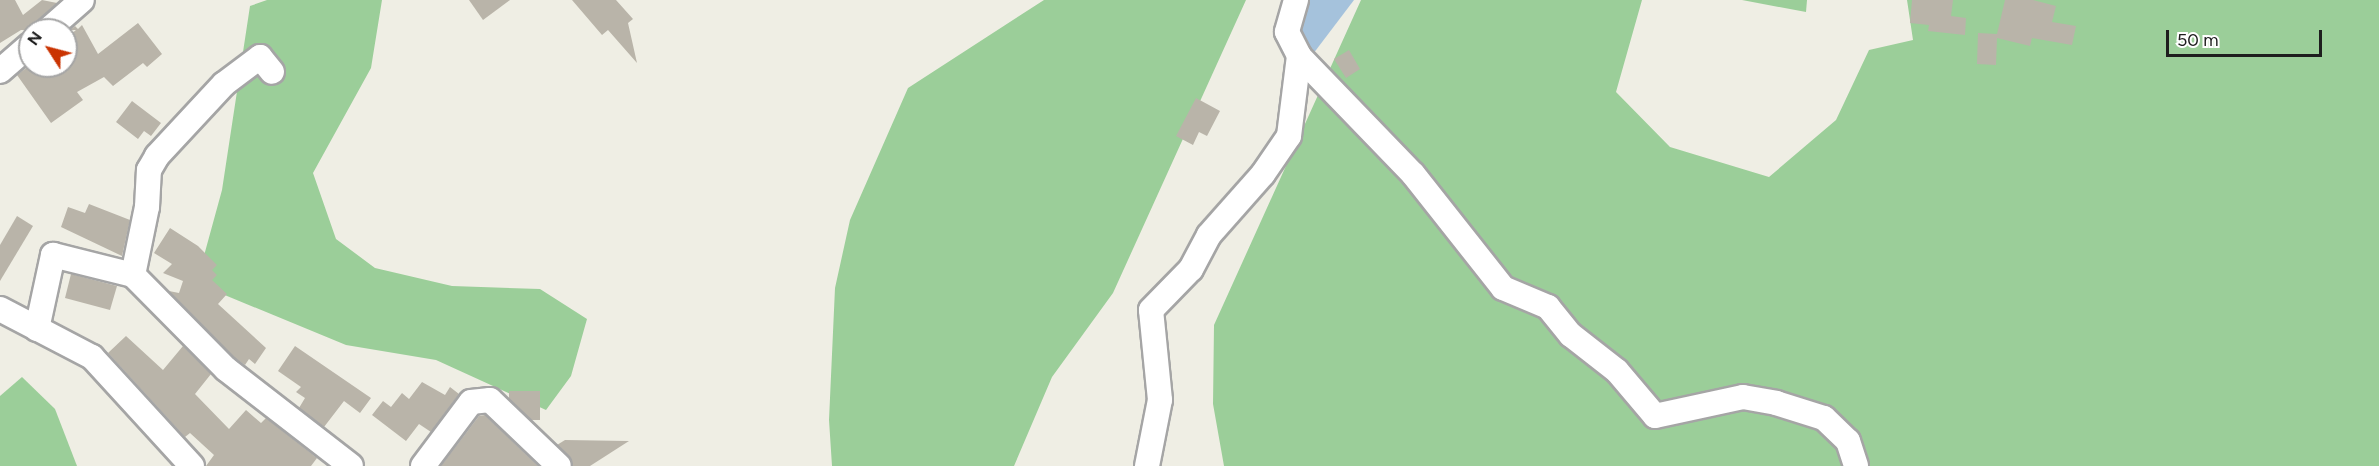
<!DOCTYPE html>
<style>
body{margin:0}
#map{position:relative;width:2379px;height:466px;overflow:hidden;background:#efeee4;font-family:Figtree,sans-serif}
div>[style]{position:absolute}
.forest>*{inset:0;background:#9bce99}
.water>*{inset:0;background:#a5c2dc}
.building>*{inset:0;background:#b9b4a9}
.roads{filter:drop-shadow(2px 0 #a5a5a5) drop-shadow(-2px 0 #a5a5a5) drop-shadow(0 2px #a5a5a5) drop-shadow(0 -2px #a5a5a5)}
.minor>*{height:24px;margin:-12px;padding:0 12px;transform-origin:12px;border-radius:12px;background:#fff}
span{translate:-50% -50%;white-space:nowrap;text-align:center;line-height:1.15;-webkit-text-stroke:4.5px #fff;paint-order:stroke}
.north{position:absolute;left:18px;top:18px;width:60px;height:60px;box-sizing:border-box;background:#fff;border:2px solid #a5a5a5;border-radius:50%;rotate:306deg;font-size:16px;font-weight:700;line-height:24px;text-align:center;color:#1e1e1e}
.north::after{content:'';display:block;margin:auto;width:21px;height:27px;background:#ca3402;clip-path:polygon(50% 0,100% 100%,50% 72%,0 100%)}
.scale{position:absolute;left:2166px;top:30px;width:156px;height:27px;box-sizing:border-box;border:3px solid #1e1e1e;border-top:0;padding-left:8px;font-size:18px;line-height:21px;white-space:nowrap;color:#1e1e1e;-webkit-text-stroke:4px #fff;paint-order:stroke}
</style>
<div id="map">
<div class="forest">
<i style="clip-path:polygon(267px 0,382px 0,371px 68px,313px 173px,336px 239px,375px 268px,452px 286px,540px 289px,587px 319px,571px 376px,546px 410px,436px 360px,346px 345px,215px 291px,202px 263px,222px 190px,250px 6px)"></i>
<i style="clip-path:polygon(1044px 0,1246px 0,1113px 293px,1052px 377px,1014px 466px,832px 466px,829px 420px,835px 288px,850px 220px,908px 88px)"></i>
<i style="clip-path:polygon(1361px 0,1642px 0,1616px 92px,1670px 147px,1769px 177px,1836px 120px,1869px 50px,1913px 40px,1907px 0,2379px 0,2379px 466px,1224px 466px,1213px 404px,1214px 325px)"></i>
<i style="clip-path:polygon(1742px 0,1807px 0,1806px 12px)"></i>
<i style="clip-path:polygon(22px 377px,55px 409px,77px 466px,0 466px,0 396px)"></i>
</div>
<div class="water">
<i style="clip-path:polygon(1301px 0,1354px 0,1313px 54px,1293px 31px)"></i>
</div>
<div class="building">
<i style="clip-path:polygon(0 0,15px 0,23px 15px,42px 0,57px 3px,38px 20px,34px 30px,21px 30px,0 43px)"></i>
<i style="clip-path:polygon(469px 0,510px 0,483px 20px)"></i>
<i style="clip-path:polygon(572px 0,616px 0,633px 19px,628px 23px,637px 63px,608px 30px,602px 35px)"></i>
<i style="clip-path:polygon(1912px 0,1953px 0,1951px 16px,1966px 18px,1965px 35px,1928px 31px,1929px 25px,1910px 23px)"></i>
<i style="clip-path:polygon(2005px 0,2033px 0,2056px 6px,2052px 22px,2076px 26px,2072px 45px,2032px 38px,2030px 46px,1997px 38px,1996px 65px,1977px 64px,1978px 33px,1997px 34px)"></i>
<i style="clip-path:polygon(138px 23px,162px 54px,147px 67px,143px 63px,113px 86px,104px 77px,77px 92px,83px 100px,51px 123px,17px 75px,29px 66px,66px 66px,66px 38px,76px 30px,70px 30px,75px 26px,78px 29px,82px 25px,98px 54px)"></i>
<i style="clip-path:polygon(1349px 50px,1360px 69px,1346px 78px,1334px 59px)"></i>
<i style="clip-path:polygon(1196px 98px,1220px 111px,1207px 136px,1199px 132px,1193px 145px,1176px 136px)"></i>
<i style="clip-path:polygon(132px 101px,161px 123px,151px 136px,144px 131px,138px 139px,116px 122px)"></i>
<i style="clip-path:polygon(89px 204px,130px 220px,122px 256px,61px 227px,68px 207px,85px 213px)"></i>
<i style="clip-path:polygon(17px 216px,33px 226px,0 281px,0 245px)"></i>
<i style="clip-path:polygon(170px 228px,198px 246px,217px 265px,212px 270px,217px 275px,212px 280px,227px 294px,218px 304px,266px 348px,255px 364px,249px 359px,245px 365px,235px 358px,169px 291px,179px 293px,183px 281px,163px 273px,172px 264px,154px 253px)"></i>
<i style="clip-path:polygon(71px 274px,117px 286px,110px 310px,65px 298px)"></i>
<i style="clip-path:polygon(126px 336px,163px 370px,183px 346px,211px 374px,195px 394px,229px 429px,246px 410px,261px 423px,266px 418px,317px 458px,311px 466px,206px 466px,214px 455px,190px 433px,185px 437px,108px 353px)"></i>
<i style="clip-path:polygon(295px 346px,371px 398px,360px 413px,344px 401px,324px 427px,299px 408px,305px 398px,296px 392px,301px 387px,278px 371px)"></i>
<i style="clip-path:polygon(422px 382px,445px 395px,450px 387px,459px 394px,431px 432px,419px 424px,406px 441px,372px 415px,383px 401px,391px 407px,402px 393px,409px 399px)"></i>
<i style="clip-path:polygon(509px 391px,540px 391px,540px 420px,531px 420px,509px 399px)"></i>
<i style="clip-path:polygon(485px 415px,538px 466px,441px 466px,479px 416px)"></i>
<i style="clip-path:polygon(565px 440px,629px 441px,590px 466px,573px 466px,557px 445px)"></i>
</div>
<div class="roads">
<div class="minor">
<i style="left:1296px;top:0;width:33px;rotate:106deg"></i>
<i style="left:1287px;top:32px;width:27px;rotate:63deg"></i>
<i style="left:1299px;top:56px;width:164px;rotate:46deg"></i>
<i style="left:1413px;top:174px;width:145px;rotate:51.7deg"></i>
<i style="left:1503px;top:288px;width:49px;rotate:22.9deg"></i>
<i style="left:1548px;top:307px;width:36px;rotate:51deg"></i>
<i style="left:1571px;top:335px;width:58px;rotate:38deg"></i>
<i style="left:1617px;top:371px;width:59px;rotate:49.8deg"></i>
<i style="left:1655px;top:416px;width:90px;rotate:-12.2deg"></i>
<i style="left:1743px;top:397px;width:34px;rotate:10deg"></i>
<i style="left:1776px;top:403px;width:50px;rotate:17.4deg"></i>
<i style="left:1824px;top:418px;width:33px;rotate:44deg"></i>
<i style="left:1848px;top:441px;width:26px;rotate:72deg"></i>
<i style="left:48px;top:30px;width:45px;rotate:-41.4deg"></i>
<i style="left:0;top:71px;width:40px;rotate:-41deg"></i>
<i style="left:133px;top:275px;width:69px;rotate:-78.4deg"></i>
<i style="left:147px;top:207px;width:37px;rotate:-87deg"></i>
<i style="left:149px;top:170px;width:16px;rotate:-60deg"></i>
<i style="left:157px;top:156px;width:98px;rotate:-47.1deg"></i>
<i style="left:224px;top:84px;width:45px;rotate:-36.9deg"></i>
<i style="left:260px;top:57px;width:19px;rotate:51deg"></i>
<i style="left:0;top:309px;width:104px;rotate:27.6deg"></i>
<i style="left:92px;top:357px;width:148px;rotate:47.5deg"></i>
<i style="left:37px;top:329px;width:76px;rotate:-77.8deg"></i>
<i style="left:53px;top:255px;width:82px;rotate:14deg"></i>
<i style="left:133px;top:275px;width:132px;rotate:45.3deg"></i>
<i style="left:226px;top:369px;width:158px;rotate:37.8deg"></i>
<i style="left:423px;top:466px;width:80px;rotate:-53.1deg"></i>
<i style="left:471px;top:402px;width:19px;rotate:-6deg"></i>
<i style="left:490px;top:400px;width:95px;rotate:43.7deg"></i>
<i style="left:1147px;top:466px;width:67px;rotate:-78.9deg"></i>
<i style="left:1160px;top:400px;width:90px;rotate:-95.7deg"></i>
<i style="left:1151px;top:310px;width:57px;rotate:-45.7deg"></i>
<i style="left:1191px;top:269px;width:38px;rotate:-62deg"></i>
<i style="left:1209px;top:235px;width:81px;rotate:-48.5deg"></i>
<i style="left:1263px;top:174px;width:46px;rotate:-55.6deg"></i>
<i style="left:1289px;top:136px;width:81px;rotate:-82.9deg"></i>
</div>
</div>
<div class="north">N</div>
<div class="scale">50 m</div>
</div>
